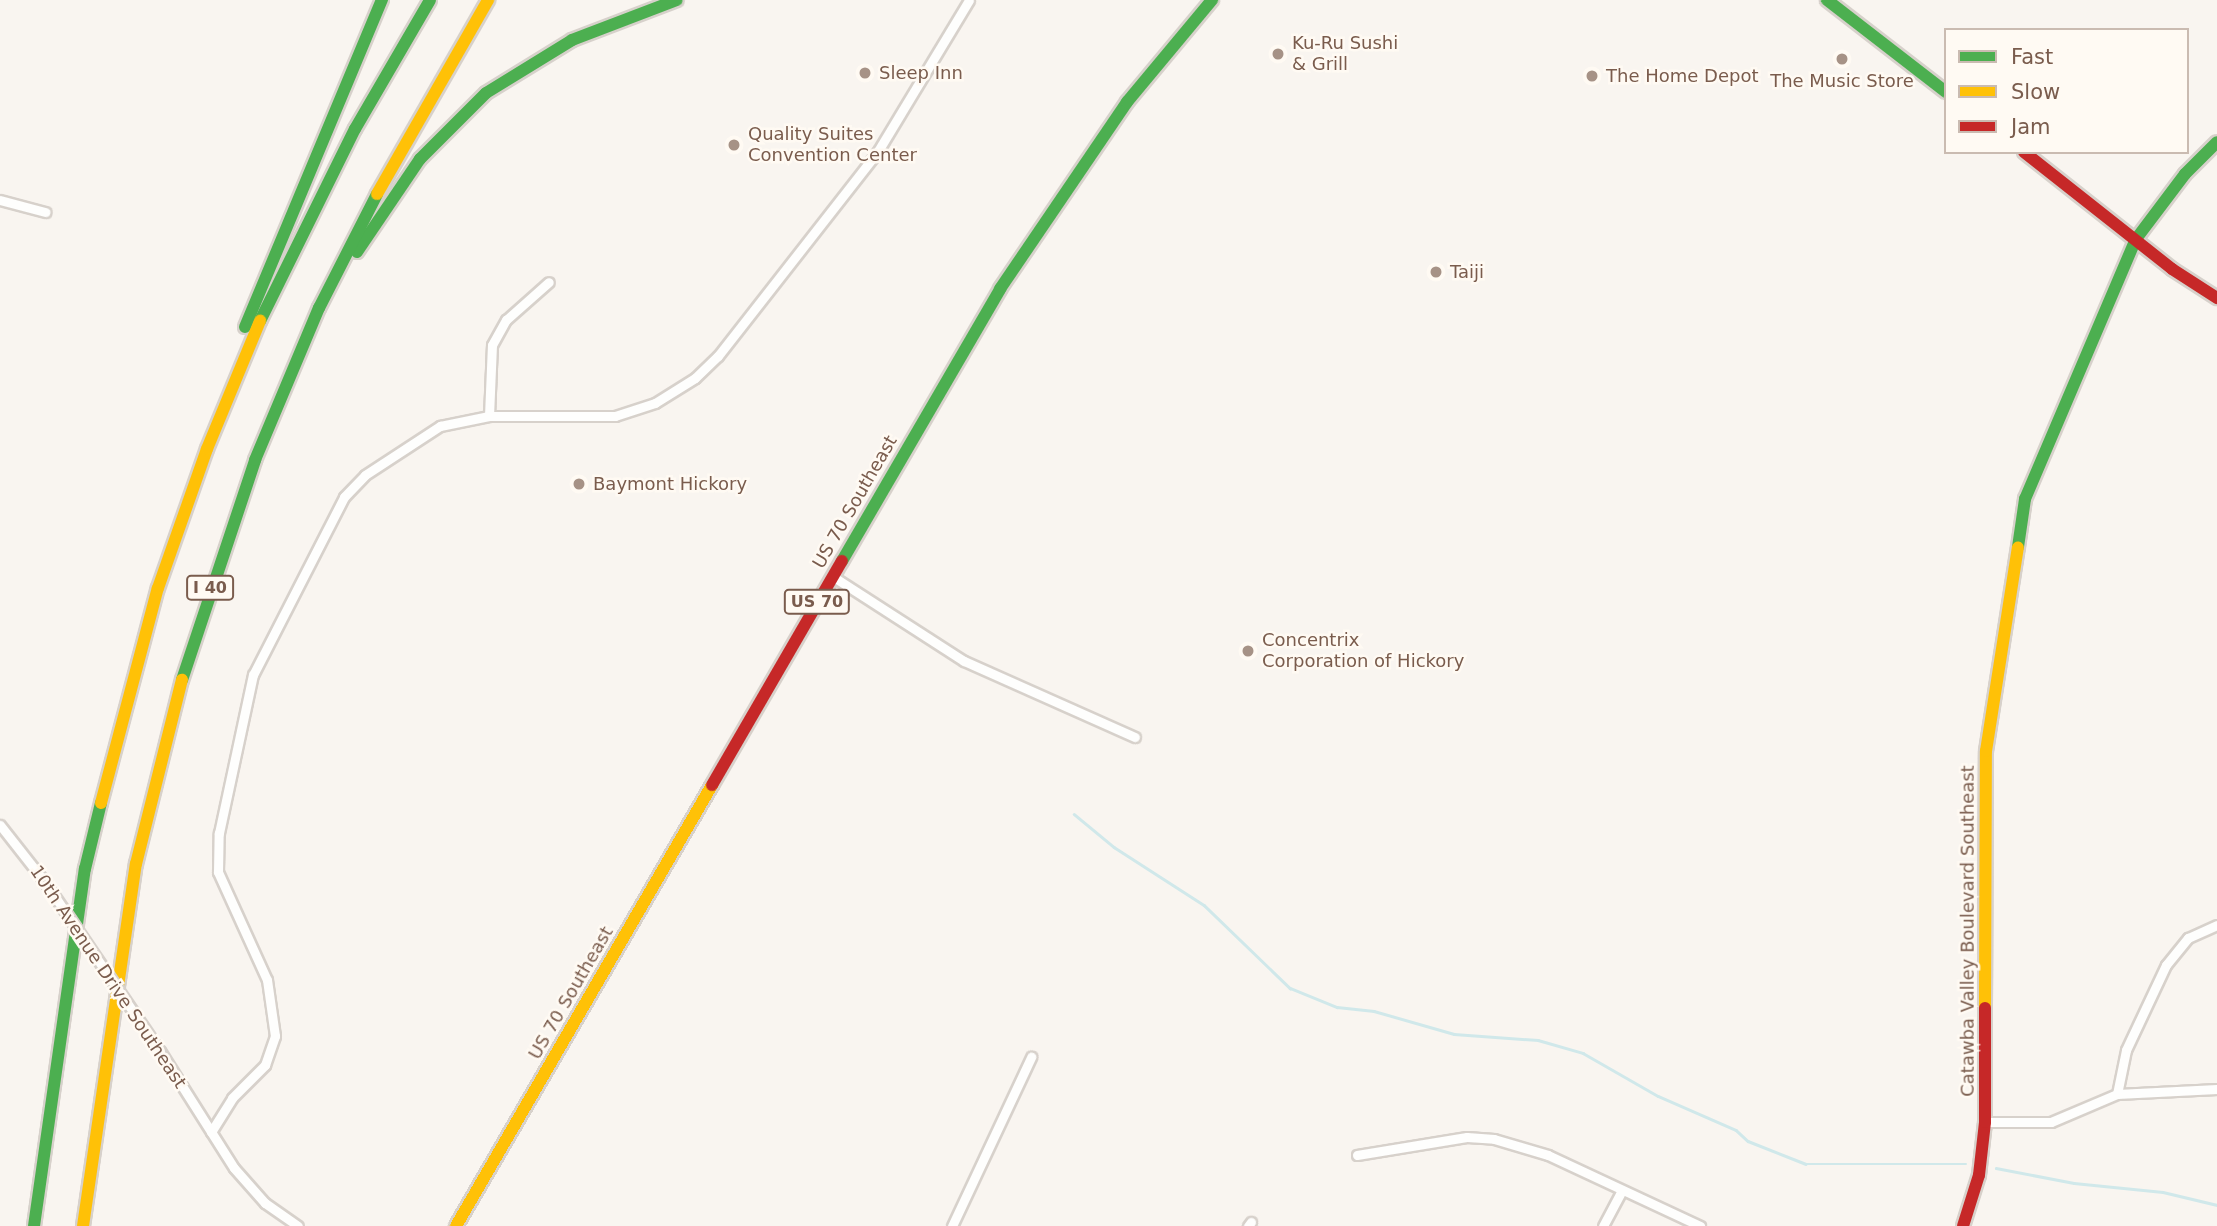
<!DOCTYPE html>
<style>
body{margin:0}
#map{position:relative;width:2217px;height:1226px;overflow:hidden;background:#f9f5f0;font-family:"DejaVu Sans",sans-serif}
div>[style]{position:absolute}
.stream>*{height:2.5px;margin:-1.25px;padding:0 1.25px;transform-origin:1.25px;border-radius:1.25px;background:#d0e8ea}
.roads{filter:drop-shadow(2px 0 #d7d1cb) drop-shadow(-2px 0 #d7d1cb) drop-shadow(0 2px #d7d1cb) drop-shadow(0 -2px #d7d1cb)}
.street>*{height:9px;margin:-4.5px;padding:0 4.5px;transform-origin:4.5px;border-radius:4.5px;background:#fefefd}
.fast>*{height:12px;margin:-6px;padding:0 6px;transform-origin:6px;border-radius:6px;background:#4caf50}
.slow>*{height:12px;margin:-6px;padding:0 6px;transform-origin:6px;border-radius:6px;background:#ffc107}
.jam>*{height:12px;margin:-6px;padding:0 6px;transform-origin:6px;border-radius:6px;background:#c62828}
.bridges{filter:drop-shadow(2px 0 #d7d1cb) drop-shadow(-2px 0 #d7d1cb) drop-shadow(0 2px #d7d1cb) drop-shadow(0 -2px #d7d1cb)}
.street-bridge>*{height:9px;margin:-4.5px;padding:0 4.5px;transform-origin:4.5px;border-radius:4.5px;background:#fefefd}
.dots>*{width:19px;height:19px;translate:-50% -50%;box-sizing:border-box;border:4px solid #fffaf3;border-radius:50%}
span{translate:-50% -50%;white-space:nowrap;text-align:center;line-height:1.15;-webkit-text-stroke:5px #fffaf3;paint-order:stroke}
.shield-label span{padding:2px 5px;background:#fffaf3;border:2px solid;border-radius:5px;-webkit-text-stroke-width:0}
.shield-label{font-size:16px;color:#7a5c4d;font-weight:700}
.poi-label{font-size:18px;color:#7a5c4d}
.left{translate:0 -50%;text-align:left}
.street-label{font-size:18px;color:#7a5c4d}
.legend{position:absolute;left:1944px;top:28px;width:245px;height:126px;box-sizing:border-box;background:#fffaf3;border:2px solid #cabbb1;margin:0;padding:9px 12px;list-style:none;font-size:21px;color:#7a5c4d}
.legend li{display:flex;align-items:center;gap:14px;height:35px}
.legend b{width:35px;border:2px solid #cabbb1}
</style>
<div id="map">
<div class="stream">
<i style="left:1074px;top:814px;width:52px;rotate:39.5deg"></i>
<i style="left:1114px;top:847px;width:107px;rotate:32.8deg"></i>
<i style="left:1204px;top:905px;width:120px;rotate:44deg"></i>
<i style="left:1290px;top:988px;width:51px;rotate:22deg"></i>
<i style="left:1337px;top:1007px;width:37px;rotate:6deg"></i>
<i style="left:1374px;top:1011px;width:83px;rotate:16deg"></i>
<i style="left:1454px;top:1034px;width:84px;rotate:4.1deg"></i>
<i style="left:1538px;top:1040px;width:47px;rotate:16.1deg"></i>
<i style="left:1583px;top:1053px;width:86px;rotate:29.8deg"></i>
<i style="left:1658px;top:1096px;width:85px;rotate:23.6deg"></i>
<i style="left:1736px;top:1130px;width:16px;rotate:43deg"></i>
<i style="left:1748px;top:1141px;width:62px;rotate:21.6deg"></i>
<i style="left:1806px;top:1164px;width:160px"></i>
<i style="left:1996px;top:1168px;width:79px;rotate:10.9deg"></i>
<i style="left:2074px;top:1183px;width:89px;rotate:5.8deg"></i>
<i style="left:2163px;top:1192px;width:56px;rotate:13.5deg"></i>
</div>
<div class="roads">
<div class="street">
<i style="left:0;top:200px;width:47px;rotate:14.9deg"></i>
<i style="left:489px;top:416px;width:71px;rotate:-87.6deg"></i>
<i style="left:492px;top:345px;width:29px;rotate:-61deg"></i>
<i style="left:506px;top:320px;width:57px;rotate:-41.5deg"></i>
<i style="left:832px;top:576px;width:157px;rotate:32.8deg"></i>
<i style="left:964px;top:661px;width:187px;rotate:24deg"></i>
<i style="left:0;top:825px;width:76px;rotate:51.9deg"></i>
<i style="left:160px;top:1051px;width:138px;rotate:57.7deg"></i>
<i style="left:234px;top:1168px;width:47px;rotate:48.5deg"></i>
<i style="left:265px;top:1203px;width:40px;rotate:34.9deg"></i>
<i style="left:2117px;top:1094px;width:45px;rotate:-78.4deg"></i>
<i style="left:2126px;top:1050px;width:94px;rotate:-64.8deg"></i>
<i style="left:2166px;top:965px;width:35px;rotate:-51deg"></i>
<i style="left:2188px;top:938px;width:32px;rotate:-24deg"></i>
<i style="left:1985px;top:1122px;width:66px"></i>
<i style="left:2051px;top:1122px;width:72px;rotate:-23deg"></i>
<i style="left:2117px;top:1094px;width:100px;rotate:-2.9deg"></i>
<i style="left:211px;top:1132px;width:40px;rotate:-58deg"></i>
<i style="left:232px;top:1098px;width:47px;rotate:-45deg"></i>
<i style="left:265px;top:1065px;width:31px;rotate:-71deg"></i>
<i style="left:275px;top:1036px;width:57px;rotate:-98.1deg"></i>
<i style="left:267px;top:980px;width:119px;rotate:-114.4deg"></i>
<i style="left:218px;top:872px;width:39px;rotate:-89deg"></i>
<i style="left:219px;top:833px;width:162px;rotate:-77.9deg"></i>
<i style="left:253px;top:675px;width:200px;rotate:-62.9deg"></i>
<i style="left:344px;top:497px;width:30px;rotate:-46deg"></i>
<i style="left:365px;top:475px;width:90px;rotate:-33.2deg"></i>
<i style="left:440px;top:426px;width:50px;rotate:-11.5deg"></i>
<i style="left:489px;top:416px;width:126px"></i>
<i style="left:615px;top:416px;width:42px;rotate:-18deg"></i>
<i style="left:655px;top:403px;width:47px;rotate:-32deg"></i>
<i style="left:695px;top:378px;width:32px;rotate:-44deg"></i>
<i style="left:718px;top:356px;width:260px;rotate:-52deg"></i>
<i style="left:878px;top:151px;width:176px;rotate:-58.9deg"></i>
<i style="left:1357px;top:1155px;width:111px;rotate:-9.3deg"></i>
<i style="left:1467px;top:1137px;width:27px;rotate:4deg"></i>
<i style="left:1494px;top:1139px;width:56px;rotate:16.5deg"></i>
<i style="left:1548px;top:1155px;width:168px;rotate:25deg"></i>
<i style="left:952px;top:1226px;width:187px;rotate:-64.9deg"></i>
<i style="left:1248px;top:1226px;width:5px;rotate:-53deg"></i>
<i style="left:1603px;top:1226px;width:40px;rotate:-62deg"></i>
</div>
<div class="fast">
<i style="left:1827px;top:0;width:150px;rotate:37.7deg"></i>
<i style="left:357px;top:252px;width:112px;rotate:-55.9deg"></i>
<i style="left:420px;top:159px;width:93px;rotate:-45deg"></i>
<i style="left:486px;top:93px;width:101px;rotate:-31.6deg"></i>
<i style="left:572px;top:40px;width:112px;rotate:-20.9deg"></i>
<i style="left:260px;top:321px;width:214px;rotate:-63.7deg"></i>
<i style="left:355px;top:129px;width:149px;rotate:-59.8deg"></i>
<i style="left:245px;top:327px;width:355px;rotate:-67.3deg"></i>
<i style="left:2018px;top:547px;width:49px;rotate:-81.7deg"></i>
<i style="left:2025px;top:499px;width:283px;rotate:-66.9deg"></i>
<i style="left:2136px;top:239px;width:81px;rotate:-53deg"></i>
<i style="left:2185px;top:174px;width:45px;rotate:-45deg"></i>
<i style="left:842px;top:561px;width:315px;rotate:-59.8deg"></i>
<i style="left:1000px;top:289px;width:226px;rotate:-55.8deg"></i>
<i style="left:1127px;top:102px;width:133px;rotate:-50.2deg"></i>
<i style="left:182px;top:680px;width:232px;rotate:-71.6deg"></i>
<i style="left:255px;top:460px;width:165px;rotate:-67.2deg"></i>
<i style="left:319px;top:308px;width:128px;rotate:-63deg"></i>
<i style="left:34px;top:1226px;width:361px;rotate:-81.9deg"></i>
<i style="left:85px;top:869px;width:68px;rotate:-76.4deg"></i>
</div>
<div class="slow">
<i style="left:377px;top:194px;width:224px;rotate:-60.2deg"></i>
<i style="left:101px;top:803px;width:222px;rotate:-75.2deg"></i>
<i style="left:158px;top:588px;width:147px;rotate:-70.6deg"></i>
<i style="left:207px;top:449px;width:139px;rotate:-67.5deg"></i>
<i style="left:1985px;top:1008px;width:257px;rotate:-89.8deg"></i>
<i style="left:1986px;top:751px;width:206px;rotate:-81.1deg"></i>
<i style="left:83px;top:1226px;width:366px;rotate:-81.7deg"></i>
<i style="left:136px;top:864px;width:190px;rotate:-76deg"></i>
<i style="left:456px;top:1226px;width:510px;rotate:-59.86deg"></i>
</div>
<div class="jam">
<i style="left:2024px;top:152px;width:189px;rotate:38.3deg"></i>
<i style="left:2172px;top:269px;width:54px;rotate:32.8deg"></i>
<i style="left:712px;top:785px;width:259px;rotate:-59.9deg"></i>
<i style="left:1963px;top:1226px;width:53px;rotate:-72.6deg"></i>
<i style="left:1979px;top:1175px;width:53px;rotate:-83.5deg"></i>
<i style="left:1985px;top:1122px;width:114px;rotate:-90deg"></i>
</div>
</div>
<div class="bridges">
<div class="street-bridge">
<i style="left:47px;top:885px;width:201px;rotate:55.8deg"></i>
</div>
</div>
<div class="dots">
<i style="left:1278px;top:54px;background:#a69286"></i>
<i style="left:1842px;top:59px;background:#a69286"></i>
<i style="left:865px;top:73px;background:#a69286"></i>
<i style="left:1592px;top:76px;background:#a69286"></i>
<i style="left:734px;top:145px;background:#a69286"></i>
<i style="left:1436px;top:272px;background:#a69286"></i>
<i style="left:579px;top:484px;background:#a69286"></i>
<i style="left:1248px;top:651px;background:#a69286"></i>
</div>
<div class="shield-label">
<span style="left:210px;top:588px">I 40</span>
<span style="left:817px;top:602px">US 70</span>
</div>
<div class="poi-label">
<span class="left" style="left:1292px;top:54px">Ku-Ru Sushi<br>&amp; Grill</span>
<span class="left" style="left:879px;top:73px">Sleep Inn</span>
<span class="left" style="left:1606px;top:76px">The Home Depot</span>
<span style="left:1842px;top:81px">The Music Store</span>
<span class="left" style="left:748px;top:145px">Quality Suites<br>Convention Center</span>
<span class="left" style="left:1450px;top:272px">Taiji</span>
<span class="left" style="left:593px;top:484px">Baymont Hickory</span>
<span class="left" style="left:1262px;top:651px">Concentrix<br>Corporation of Hickory</span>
</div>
<div class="street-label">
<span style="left:855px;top:502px;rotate:-60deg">US 70 Southeast</span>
<span style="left:1968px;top:931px;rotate:-90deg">Catawba Valley Boulevard Southeast</span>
<span style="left:108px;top:977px;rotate:56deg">10th Avenue Drive Southeast</span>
<span style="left:571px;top:993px;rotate:-60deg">US 70 Southeast</span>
</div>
<ul class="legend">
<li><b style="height:9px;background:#4caf50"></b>Fast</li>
<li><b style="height:9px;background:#ffc107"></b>Slow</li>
<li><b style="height:9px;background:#c62828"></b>Jam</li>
</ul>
</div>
